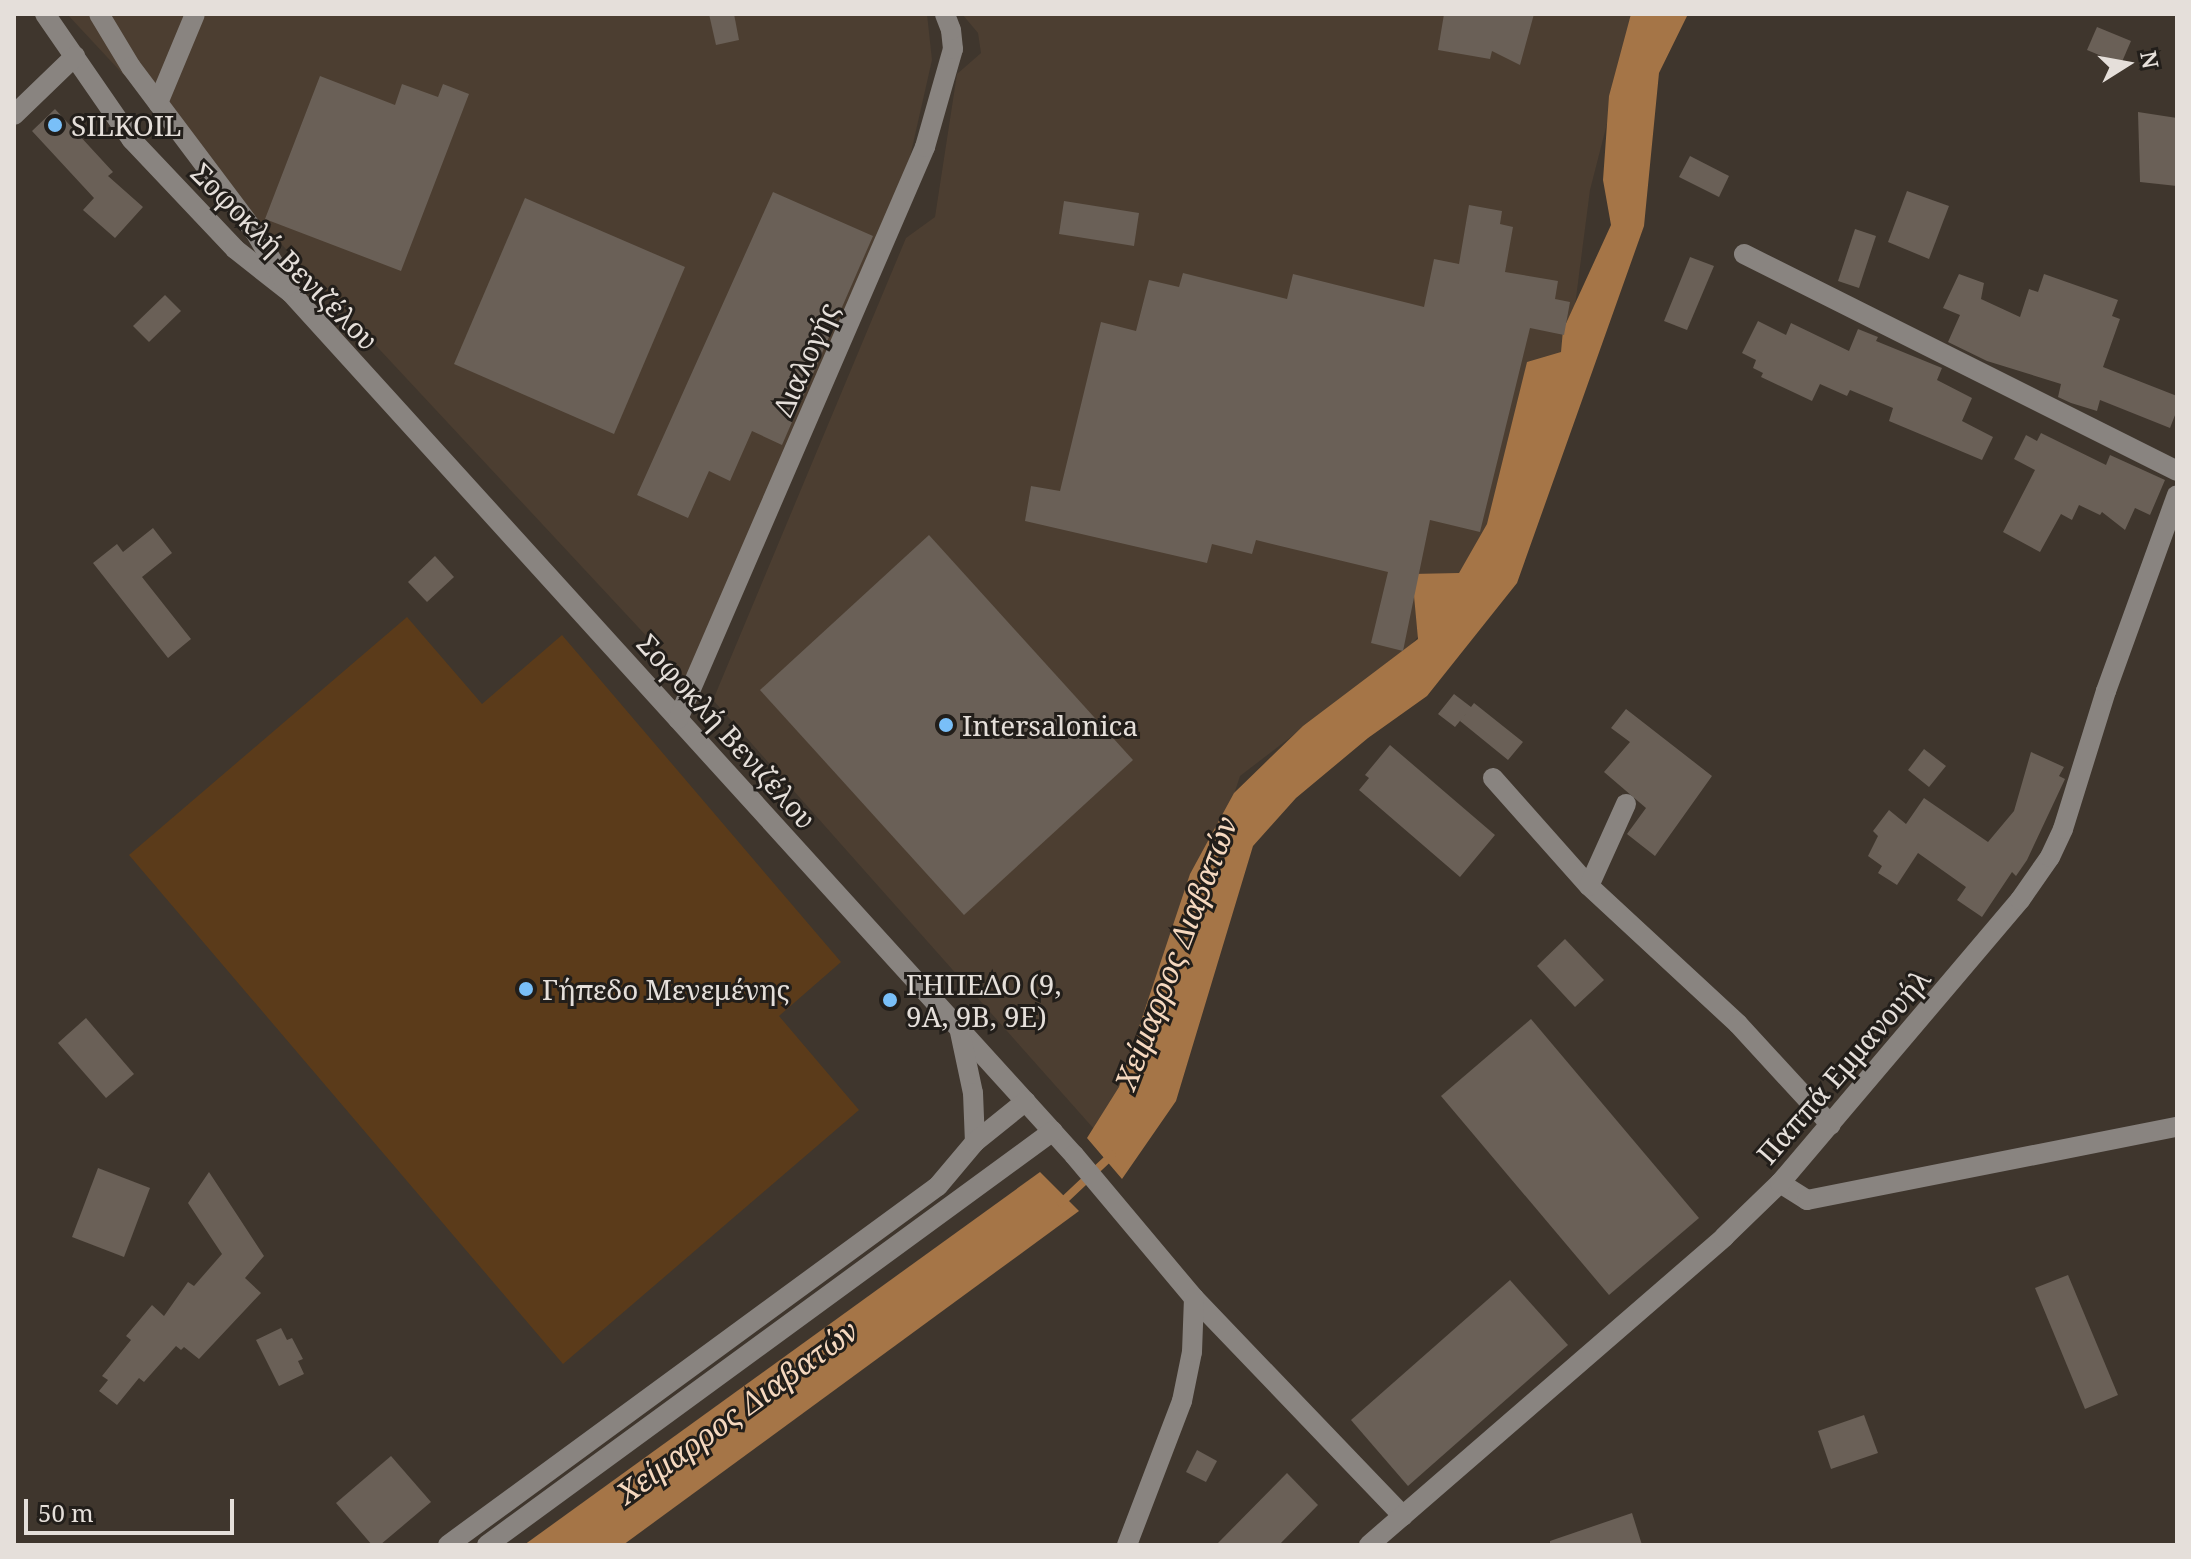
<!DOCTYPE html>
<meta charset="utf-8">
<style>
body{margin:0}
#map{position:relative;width:2191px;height:1559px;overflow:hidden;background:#3f362d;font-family:"Noto Serif",serif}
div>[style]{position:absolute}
.built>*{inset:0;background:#4c3e31}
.green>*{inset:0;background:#5b3b1a}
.water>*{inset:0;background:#a57547}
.stream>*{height:8px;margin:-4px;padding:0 4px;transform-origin:4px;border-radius:4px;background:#a57547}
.building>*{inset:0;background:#6a6057}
.minor>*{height:20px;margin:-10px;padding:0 10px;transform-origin:10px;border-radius:10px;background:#898480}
.dots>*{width:22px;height:22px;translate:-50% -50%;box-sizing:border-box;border:4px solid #221e1a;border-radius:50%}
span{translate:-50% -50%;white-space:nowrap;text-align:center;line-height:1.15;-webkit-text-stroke:6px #221e1a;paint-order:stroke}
.poi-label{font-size:28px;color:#e5dfda}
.left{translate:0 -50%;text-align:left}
.street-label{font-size:28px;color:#e5dfda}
.water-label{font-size:30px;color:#f5d8bf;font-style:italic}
.frame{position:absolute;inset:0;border:16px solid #e5dfda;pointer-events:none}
.north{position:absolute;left:2087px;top:24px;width:80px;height:80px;-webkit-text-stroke:6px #221e1a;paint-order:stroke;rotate:79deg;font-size:22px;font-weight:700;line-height:32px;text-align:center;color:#e5dfda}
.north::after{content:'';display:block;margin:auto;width:28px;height:36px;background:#e5dfda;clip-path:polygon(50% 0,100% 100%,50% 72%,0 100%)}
.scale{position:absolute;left:24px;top:1499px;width:210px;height:36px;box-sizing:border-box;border:4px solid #e5dfda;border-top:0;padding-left:10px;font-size:24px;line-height:28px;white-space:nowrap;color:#e5dfda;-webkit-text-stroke:6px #221e1a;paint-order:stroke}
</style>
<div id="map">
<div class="built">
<i style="clip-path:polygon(67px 14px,927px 14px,932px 60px,893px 232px,693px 686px)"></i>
<i style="clip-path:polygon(962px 14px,1635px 14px,1590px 190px,1570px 344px,1497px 541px,1411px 645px,1240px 776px,1150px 1053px,1094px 1129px,713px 700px,906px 238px,935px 217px,957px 74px,981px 53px,978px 33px)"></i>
</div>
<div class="green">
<i style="clip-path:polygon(407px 617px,482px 704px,562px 635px,841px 962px,779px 1016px,859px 1110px,563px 1364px,129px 855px)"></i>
</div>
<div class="water">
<i style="clip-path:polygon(1631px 14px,1688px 14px,1659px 73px,1644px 226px,1517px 583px,1427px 696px,1368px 738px,1296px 798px,1253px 846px,1176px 1101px,1122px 1179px,1087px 1138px,1119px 1087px,1190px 874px,1234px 793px,1303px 726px,1418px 639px,1412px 574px,1459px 573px,1487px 524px,1527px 362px,1561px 352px,1563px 330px,1611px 225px,1603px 180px,1609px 96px)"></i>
<i style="clip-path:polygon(1040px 1172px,1079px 1211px,623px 1545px,524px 1545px)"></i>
</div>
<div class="stream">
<i style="left:1061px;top:1203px;width:70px;rotate:-43.3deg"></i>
</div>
<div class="building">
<i style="clip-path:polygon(709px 14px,734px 14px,739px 40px,716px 45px)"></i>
<i style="clip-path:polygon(1444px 14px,1534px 14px,1520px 65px,1492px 51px,1490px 59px,1438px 50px)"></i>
<i style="clip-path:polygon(2097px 27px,2131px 41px,2121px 64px,2087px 50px)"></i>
<i style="clip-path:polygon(320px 76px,395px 105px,402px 84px,438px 97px,443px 84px,469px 94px,401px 271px,265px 219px)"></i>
<i style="clip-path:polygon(55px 109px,113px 172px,108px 176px,143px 207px,115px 238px,83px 210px,94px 198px,32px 131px)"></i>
<i style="clip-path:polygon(2138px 112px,2177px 118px,2177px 186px,2140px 182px)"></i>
<i style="clip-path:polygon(1690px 156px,1729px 176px,1719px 197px,1679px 177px)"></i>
<i style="clip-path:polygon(1907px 191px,1949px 206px,1929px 259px,1888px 242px)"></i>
<i style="clip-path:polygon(773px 192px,873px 236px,782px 445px,752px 431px,730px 481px,709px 471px,688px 518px,637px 495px)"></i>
<i style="clip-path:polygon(525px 198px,685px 267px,614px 434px,454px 364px)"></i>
<i style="clip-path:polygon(1064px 201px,1139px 213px,1134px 246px,1059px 234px)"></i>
<i style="clip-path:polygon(1469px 205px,1502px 211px,1500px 224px,1513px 227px,1505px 272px,1558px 281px,1555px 299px,1570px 302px,1564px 335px,1530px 328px,1480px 532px,1430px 520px,1403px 651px,1371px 643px,1388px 572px,1256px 540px,1252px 554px,1212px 544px,1207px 563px,1025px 521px,1031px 486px,1060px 491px,1101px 322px,1136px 331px,1149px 280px,1179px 287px,1183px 273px,1287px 299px,1293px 274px,1424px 307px,1434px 259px,1459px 264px)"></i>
<i style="clip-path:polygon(1855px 229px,1876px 236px,1859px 288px,1838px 281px)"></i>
<i style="clip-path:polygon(1690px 257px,1714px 266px,1687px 330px,1664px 321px)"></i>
<i style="clip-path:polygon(1959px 274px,1984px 283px,1981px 299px,2020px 317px,2029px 289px,2038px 292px,2044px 274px,2118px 300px,2112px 316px,2120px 319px,2103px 367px,2177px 396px,2177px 410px,2170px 428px,2100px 400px,2097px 411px,2071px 403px,2058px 397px,2061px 384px,1987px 361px,1948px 342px,1960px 315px,1943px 308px)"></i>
<i style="clip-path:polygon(165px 295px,181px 311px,149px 342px,133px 326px)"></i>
<i style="clip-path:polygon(1758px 321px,1786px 335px,1791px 323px,1849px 351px,1858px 329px,1878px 337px,1876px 341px,1942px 368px,1937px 380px,1972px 398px,1962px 421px,1993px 437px,1982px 460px,1889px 421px,1893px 408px,1850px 390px,1847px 396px,1820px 384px,1812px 401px,1761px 377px,1763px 373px,1753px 368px,1756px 360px,1742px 353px)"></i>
<i style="clip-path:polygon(2041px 433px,2106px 465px,2110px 455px,2165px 480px,2150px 515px,2135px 508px,2125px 530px,2102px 512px,2100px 515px,2079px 505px,2072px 520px,2061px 514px,2040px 552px,2003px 532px,2035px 470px,2014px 459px,2026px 435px,2037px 441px)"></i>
<i style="clip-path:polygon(153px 528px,172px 553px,142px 577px,191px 639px,168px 658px,93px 563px,117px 544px,123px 552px)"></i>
<i style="clip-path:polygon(929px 535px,1133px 760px,964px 915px,760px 690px)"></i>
<i style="clip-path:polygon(435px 556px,454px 577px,427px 602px,408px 582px)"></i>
<i style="clip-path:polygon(1454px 694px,1471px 707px,1474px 703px,1523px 742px,1508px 760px,1460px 721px,1469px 710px,1455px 727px,1438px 714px)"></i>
<i style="clip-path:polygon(1626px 709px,1712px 776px,1655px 856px,1627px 834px,1646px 808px,1604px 772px,1630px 742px,1611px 728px)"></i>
<i style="clip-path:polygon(1390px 745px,1495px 835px,1460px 877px,1359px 790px,1369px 778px,1365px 775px)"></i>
<i style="clip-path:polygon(1924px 749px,1946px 766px,1929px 787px,1908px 770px)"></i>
<i style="clip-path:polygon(2031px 752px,2064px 767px,2059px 776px,2065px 779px,2027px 860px,2016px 876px,2012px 872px,1982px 917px,1957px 900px,1966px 887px,1918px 853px,1897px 885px,1878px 873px,1882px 866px,1868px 856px,1878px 836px,1873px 831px,1889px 810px,1906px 824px,1924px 798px,1988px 842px,2014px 811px)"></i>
<i style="clip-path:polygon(1565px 939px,1604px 980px,1575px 1007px,1537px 966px)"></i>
<i style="clip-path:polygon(86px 1018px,134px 1074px,106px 1098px,58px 1043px)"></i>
<i style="clip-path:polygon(1531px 1019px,1699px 1218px,1609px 1295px,1441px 1096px)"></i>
<i style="clip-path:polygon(98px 1168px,150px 1188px,124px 1257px,72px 1237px)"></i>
<i style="clip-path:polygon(209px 1172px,264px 1256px,245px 1278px,261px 1293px,199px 1359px,184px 1347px,181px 1350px,176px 1346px,144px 1382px,139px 1378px,117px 1405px,99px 1391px,108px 1380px,102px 1376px,131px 1340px,126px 1336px,152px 1305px,164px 1316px,188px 1282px,194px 1286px,222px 1254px,188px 1203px)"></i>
<i style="clip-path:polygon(2068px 1275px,2118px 1395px,2085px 1409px,2035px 1288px)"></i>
<i style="clip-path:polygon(1510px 1280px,1568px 1345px,1408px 1486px,1351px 1420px)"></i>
<i style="clip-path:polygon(281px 1328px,287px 1340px,292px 1338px,303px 1359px,298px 1361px,304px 1374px,279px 1386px,256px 1340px)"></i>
<i style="clip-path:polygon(1864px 1415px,1878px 1453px,1831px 1469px,1818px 1431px)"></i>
<i style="clip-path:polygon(1197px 1450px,1217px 1461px,1206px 1482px,1186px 1472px)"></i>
<i style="clip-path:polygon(391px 1456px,431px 1502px,380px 1545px,372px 1545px,336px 1503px)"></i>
<i style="clip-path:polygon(1287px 1473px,1318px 1505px,1279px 1545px,1216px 1545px)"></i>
<i style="clip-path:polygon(1632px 1513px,1642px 1545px,1550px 1545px,1550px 1541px)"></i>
</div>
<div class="minor">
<i style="left:45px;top:14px;width:153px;rotate:55.4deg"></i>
<i style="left:132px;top:140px;width:150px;rotate:46.6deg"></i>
<i style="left:235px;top:249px;width:71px;rotate:38.2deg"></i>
<i style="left:291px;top:293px;width:1165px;rotate:47.75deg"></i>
<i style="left:1074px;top:1155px;width:187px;rotate:50deg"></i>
<i style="left:1194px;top:1298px;width:302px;rotate:46.2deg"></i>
<i style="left:99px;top:14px;width:62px;rotate:58.9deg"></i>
<i style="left:131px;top:67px;width:206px;rotate:53.1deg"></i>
<i style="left:255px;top:232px;width:63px;rotate:59.3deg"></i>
<i style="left:158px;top:103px;width:96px;rotate:-67.4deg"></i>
<i style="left:14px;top:115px;width:85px;rotate:-44deg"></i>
<i style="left:1744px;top:254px;width:484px;rotate:26.6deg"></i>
<i style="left:678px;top:719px;width:623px;rotate:-66.64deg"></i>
<i style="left:925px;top:147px;width:102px;rotate:-74.1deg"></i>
<i style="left:953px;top:49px;width:19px;rotate:-96deg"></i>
<i style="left:951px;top:30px;width:17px;rotate:-111deg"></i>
<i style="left:1493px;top:778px;width:144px;rotate:48.4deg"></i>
<i style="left:1589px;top:886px;width:203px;rotate:42.8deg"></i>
<i style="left:1738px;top:1024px;width:137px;rotate:47.4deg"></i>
<i style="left:1589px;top:886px;width:90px;rotate:-65.7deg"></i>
<i style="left:960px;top:1032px;width:62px;rotate:78deg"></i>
<i style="left:973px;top:1093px;width:49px;rotate:87.7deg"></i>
<i style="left:1780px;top:1183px;width:32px;rotate:32deg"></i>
<i style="left:1807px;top:1200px;width:377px;rotate:-11.2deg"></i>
<i style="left:448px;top:1545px;width:607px;rotate:-36.23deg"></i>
<i style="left:938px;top:1186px;width:57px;rotate:-49.9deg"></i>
<i style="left:975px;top:1142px;width:65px;rotate:-38.8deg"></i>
<i style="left:487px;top:1545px;width:701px;rotate:-36.18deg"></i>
<i style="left:1127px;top:1545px;width:154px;rotate:-69.1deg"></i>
<i style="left:1182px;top:1401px;width:50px;rotate:-78.5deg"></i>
<i style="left:1192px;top:1352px;width:54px;rotate:-87.9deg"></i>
<i style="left:1369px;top:1545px;width:470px;rotate:-40.9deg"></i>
<i style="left:1724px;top:1237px;width:78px;rotate:-44deg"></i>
<i style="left:1780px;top:1183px;width:371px;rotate:-49.7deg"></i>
<i style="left:2020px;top:900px;width:52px;rotate:-55.1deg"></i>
<i style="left:2050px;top:857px;width:31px;rotate:-65deg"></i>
<i style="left:2063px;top:829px;width:145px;rotate:-72.7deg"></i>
<i style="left:2106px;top:691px;width:208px;rotate:-70.1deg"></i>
</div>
<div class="dots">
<i style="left:55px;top:125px;background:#79bff8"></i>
<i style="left:946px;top:725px;background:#79bff8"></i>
<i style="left:526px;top:989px;background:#79bff8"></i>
<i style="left:890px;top:1000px;background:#79bff8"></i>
</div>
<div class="poi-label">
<span class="left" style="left:71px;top:125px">SILKOIL</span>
<span class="left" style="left:962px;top:725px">Intersalonica</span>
<span class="left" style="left:906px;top:1000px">ΓΗΠΕΔΟ (9,<br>9Α, 9Β, 9Ε)</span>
<span class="left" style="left:542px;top:989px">Γήπεδο Μενεμένης</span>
</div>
<div class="street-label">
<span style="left:285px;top:256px;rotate:45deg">Σοφοκλή Βενιζέλου</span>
<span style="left:805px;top:359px;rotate:-66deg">Διαλογής</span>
<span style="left:727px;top:731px;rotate:48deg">Σοφοκλή Βενιζέλου</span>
<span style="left:1843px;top:1066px;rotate:-49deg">Παππά Εμμανουήλ</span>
</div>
<div class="water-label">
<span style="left:1176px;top:953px;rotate:-69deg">Χείμαρρος Διαβατών</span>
<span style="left:737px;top:1412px;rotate:-36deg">Χείμαρρος Διαβατών</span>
</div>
<div class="frame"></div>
<div class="north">N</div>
<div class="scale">50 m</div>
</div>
